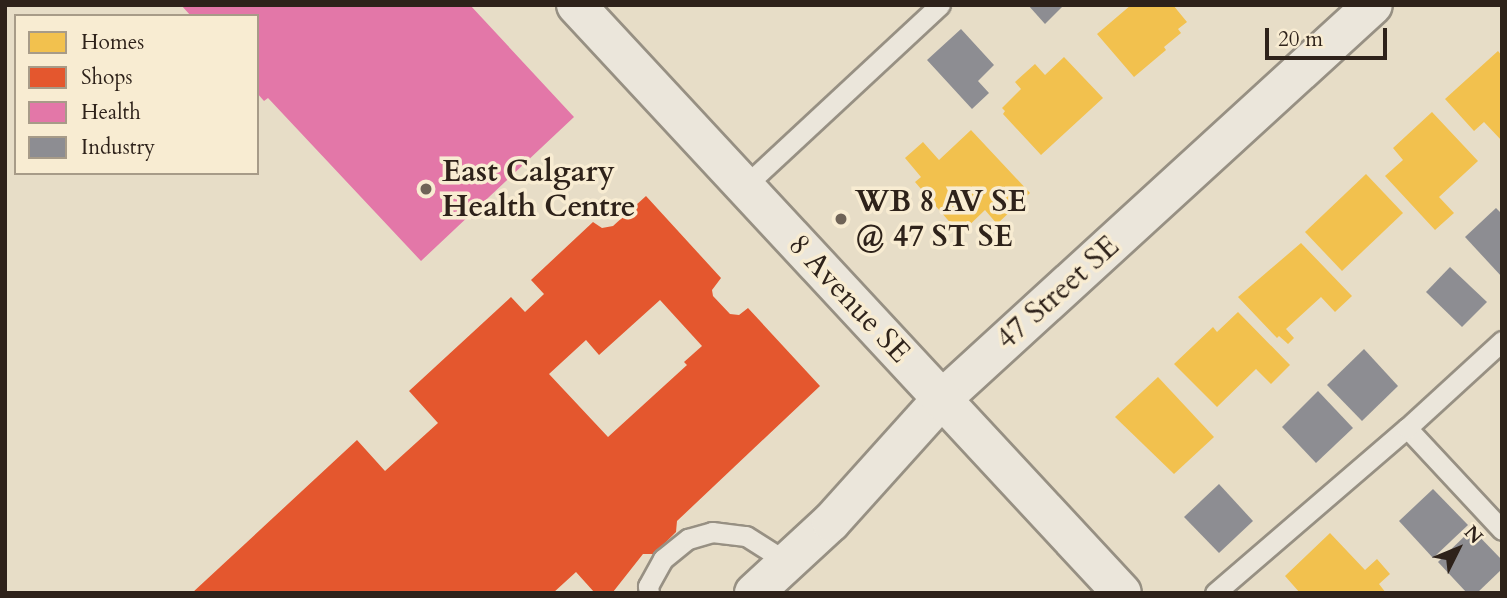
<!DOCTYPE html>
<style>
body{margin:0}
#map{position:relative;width:1507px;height:598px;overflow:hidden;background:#e7ddc7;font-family:Cardo,serif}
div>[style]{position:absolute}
.homes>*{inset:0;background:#f2c14e}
.shops>*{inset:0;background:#e4572e}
.health>*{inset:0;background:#e377a8}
.industry>*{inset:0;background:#8d8d92}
.roads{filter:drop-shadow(2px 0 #979083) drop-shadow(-2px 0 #979083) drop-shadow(0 2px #979083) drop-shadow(0 -2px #979083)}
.lane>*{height:19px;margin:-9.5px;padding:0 9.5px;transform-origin:9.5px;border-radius:9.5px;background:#ebe6db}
.street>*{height:38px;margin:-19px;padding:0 19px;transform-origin:19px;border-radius:19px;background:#ebe6db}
.secondary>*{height:38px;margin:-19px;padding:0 19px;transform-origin:19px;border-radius:19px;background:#ebe6db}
.dots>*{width:19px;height:19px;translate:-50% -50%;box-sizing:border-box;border:4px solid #f8ecd2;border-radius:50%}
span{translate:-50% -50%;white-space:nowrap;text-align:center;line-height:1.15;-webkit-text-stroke:7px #f8ecd2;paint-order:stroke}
.poi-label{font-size:30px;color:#2e221a;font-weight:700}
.left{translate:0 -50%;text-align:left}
.street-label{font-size:30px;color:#2e221a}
.frame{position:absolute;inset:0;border:7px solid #2e221a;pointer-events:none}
.legend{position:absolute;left:14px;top:14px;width:245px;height:161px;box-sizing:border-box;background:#f8ecd2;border:2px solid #a79b88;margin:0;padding:9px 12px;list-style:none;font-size:21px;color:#2e221a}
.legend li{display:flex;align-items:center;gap:14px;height:35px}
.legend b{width:35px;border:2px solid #a79b88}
.north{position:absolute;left:1423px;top:514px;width:70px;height:70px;-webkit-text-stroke:5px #f8ecd2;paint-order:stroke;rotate:47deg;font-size:19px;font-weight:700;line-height:28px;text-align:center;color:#2e221a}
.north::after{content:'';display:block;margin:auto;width:24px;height:32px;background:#2e221a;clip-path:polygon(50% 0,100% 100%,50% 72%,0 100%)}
.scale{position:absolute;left:1265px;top:28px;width:122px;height:32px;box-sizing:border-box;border:4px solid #2e221a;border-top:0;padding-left:9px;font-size:21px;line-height:24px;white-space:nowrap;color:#2e221a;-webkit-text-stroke:5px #f8ecd2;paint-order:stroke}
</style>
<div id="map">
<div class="homes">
<i style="clip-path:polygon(1131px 5px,1173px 5px,1187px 22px,1178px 29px,1181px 33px,1164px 47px,1166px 50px,1134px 77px,1097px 34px)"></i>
<i style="clip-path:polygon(1498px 51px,1502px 56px,1502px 141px,1484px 122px,1474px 131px,1445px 99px)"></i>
<i style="clip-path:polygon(1064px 57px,1103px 98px,1041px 155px,1003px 114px,1005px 111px,1002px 108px,1021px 89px,1015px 82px,1035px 64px,1045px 75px)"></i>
<i style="clip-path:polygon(1432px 112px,1478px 161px,1439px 197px,1454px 213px,1435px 230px,1385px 176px,1403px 160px,1393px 148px)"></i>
<i style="clip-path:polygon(971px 130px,1030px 193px,997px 224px,985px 210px,960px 234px,915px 182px,921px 177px,905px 158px,923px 142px,939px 160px)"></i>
<i style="clip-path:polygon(1366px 174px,1403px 213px,1342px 271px,1305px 232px)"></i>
<i style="clip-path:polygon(1301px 243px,1352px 296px,1335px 312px,1321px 297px,1286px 329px,1294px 338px,1288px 344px,1279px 336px,1277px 338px,1238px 297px)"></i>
<i style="clip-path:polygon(1238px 312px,1290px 365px,1271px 384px,1256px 369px,1217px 407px,1174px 364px,1213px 327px,1217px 332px)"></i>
<i style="clip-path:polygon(1158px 377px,1214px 437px,1174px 474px,1115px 417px)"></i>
<i style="clip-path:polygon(1330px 533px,1365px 570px,1377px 559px,1390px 574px,1379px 584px,1386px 593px,1300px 593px,1285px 576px)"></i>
</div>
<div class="shops">
<i style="clip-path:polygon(evenodd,646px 196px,721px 278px,712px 290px,713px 296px,730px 314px,739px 315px,748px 308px,820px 386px,677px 521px,676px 532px,654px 554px,643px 554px,613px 592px,594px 592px,576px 572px,553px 593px,192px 593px,357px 440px,385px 471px,438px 423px,409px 391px,511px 297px,525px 312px,544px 294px,531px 280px,593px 222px,602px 228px,613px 226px,646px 196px,660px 300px,702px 346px,684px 362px,687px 365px,608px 437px,549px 374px,586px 340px,599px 355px,660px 300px)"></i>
</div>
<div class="health">
<i style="clip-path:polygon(181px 5px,470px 5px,574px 117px,421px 261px,268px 98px,264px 101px,257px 93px,257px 16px,191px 16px)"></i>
</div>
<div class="industry">
<i style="clip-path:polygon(1028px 5px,1064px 5px,1045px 24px)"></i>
<i style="clip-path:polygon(961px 29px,994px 65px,978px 81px,989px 93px,972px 109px,927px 60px)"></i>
<i style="clip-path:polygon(1496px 208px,1502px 214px,1502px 277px,1465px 237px)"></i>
<i style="clip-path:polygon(1450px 267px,1487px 302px,1462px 327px,1426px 292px)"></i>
<i style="clip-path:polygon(1364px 349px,1398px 386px,1362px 421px,1327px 385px)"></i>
<i style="clip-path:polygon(1318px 391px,1353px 428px,1316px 463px,1282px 427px)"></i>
<i style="clip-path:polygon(1219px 484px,1253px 521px,1219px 553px,1184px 517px)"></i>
<i style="clip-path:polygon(1433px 489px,1468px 525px,1433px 558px,1399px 521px)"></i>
<i style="clip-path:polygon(1472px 529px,1502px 560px,1502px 569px,1477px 593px,1467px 593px,1438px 562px)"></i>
</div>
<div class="roads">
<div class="lane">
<i style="left:745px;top:186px;width:266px;rotate:-42.9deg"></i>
<i style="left:1407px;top:428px;width:139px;rotate:47deg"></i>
<i style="left:649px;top:593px;width:7px;rotate:-98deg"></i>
<i style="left:648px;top:586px;width:31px;rotate:-61deg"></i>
<i style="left:663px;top:559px;width:32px;rotate:-39deg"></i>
<i style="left:688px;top:539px;width:25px;rotate:-16deg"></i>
<i style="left:712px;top:532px;width:34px;rotate:7deg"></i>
<i style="left:746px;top:536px;width:49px;rotate:32.4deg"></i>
<i style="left:1215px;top:593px;width:253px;rotate:-40.7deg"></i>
<i style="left:1407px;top:428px;width:129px;rotate:-42.5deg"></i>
</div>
<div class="street">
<i style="left:754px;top:593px;width:105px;rotate:-42.7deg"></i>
<i style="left:831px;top:522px;width:164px;rotate:-48deg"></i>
<i style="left:941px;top:400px;width:585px;rotate:-42.44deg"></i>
</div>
<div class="secondary">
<i style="left:576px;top:5px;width:802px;rotate:47.12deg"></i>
</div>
</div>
<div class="dots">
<i style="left:426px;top:189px;background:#6f6357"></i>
<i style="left:841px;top:219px;background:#6f6357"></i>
</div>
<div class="poi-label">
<span class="left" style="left:442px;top:189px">East Calgary<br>Health Centre</span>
<span class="left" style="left:855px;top:219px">WB 8 AV SE<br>@ 47 ST SE</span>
</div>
<div class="street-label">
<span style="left:1058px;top:293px;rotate:-42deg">47 Street SE</span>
<span style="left:849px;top:299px;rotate:47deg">8 Avenue SE</span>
</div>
<div class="frame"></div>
<ul class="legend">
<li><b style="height:19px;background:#f2c14e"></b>Homes</li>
<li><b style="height:19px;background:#e4572e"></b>Shops</li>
<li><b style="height:19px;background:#e377a8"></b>Health</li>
<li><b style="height:19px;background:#8d8d92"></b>Industry</li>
</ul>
<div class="north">N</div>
<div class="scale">20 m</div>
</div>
